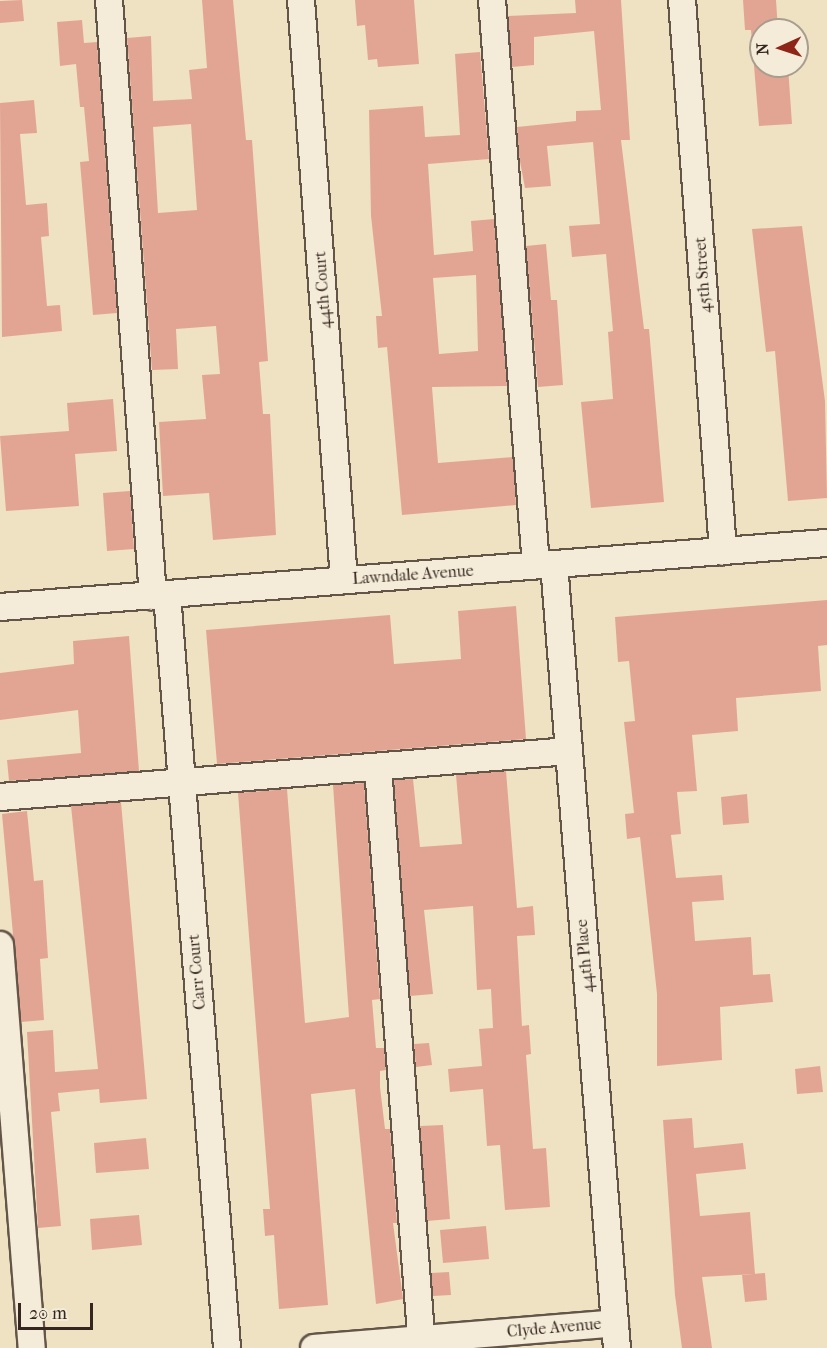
<!DOCTYPE html>
<style>
body{margin:0}
#map{position:relative;width:827px;height:1348px;overflow:hidden;background:#eee2c3;font-family:"IM FELL French Canon",serif}
div>[style]{position:absolute}
.building>*{inset:0;background:#e3a593}
.roads{filter:drop-shadow(2px 0 #645549) drop-shadow(-2px 0 #645549) drop-shadow(0 2px #645549) drop-shadow(0 -2px #645549)}
.minor>*{height:26px;margin:-13px;padding:0 13px;transform-origin:13px;border-radius:13px;background:#f4ecd8}
span{translate:-50% -50%;white-space:nowrap;text-align:center;line-height:1.15;-webkit-text-stroke:5px #f4ecd8;paint-order:stroke}
.street-label{font-size:16px;color:#362620}
.north{position:absolute;left:749px;top:18px;width:60px;height:60px;box-sizing:border-box;background:#f4ecd8;border:2px solid #a89d8e;border-radius:50%;rotate:267deg;font-size:16px;font-weight:700;line-height:24px;text-align:center;color:#362620}
.north::after{content:'';display:block;margin:auto;width:21px;height:27px;background:#8f2418;clip-path:polygon(50% 0,100% 100%,50% 72%,0 100%)}
.scale{position:absolute;left:18px;top:1303px;width:75px;height:27px;box-sizing:border-box;border:3px solid #362620;border-top:0;padding-left:8px;font-size:18px;line-height:21px;white-space:nowrap;color:#362620;-webkit-text-stroke:4px #f4ecd8;paint-order:stroke}
</style>
<div id="map">
<div class="building">
<i style="clip-path:polygon(22px 0,24px 21px,0 23px,0 1px)"></i>
<i style="clip-path:polygon(evenodd,202px 0,233px 0,246px 140px,252px 140px,268px 361px,259px 362px,263px 414px,270px 414px,276px 535px,213px 540px,209px 493px,163px 496px,159px 422px,206px 419px,202px 375px,220px 374px,216px 326px,176px 329px,178px 369px,152px 370px,127px 38px,151px 36px,153px 101px,192px 99px,189px 70px,207px 68px,202px 0,191px 124px,197px 210px,158px 213px,153px 127px,191px 124px)"></i>
<i style="clip-path:polygon(355px 0,414px 0,419px 64px,378px 67px,377px 59px,368px 60px,365px 25px,357px 26px)"></i>
<i style="clip-path:polygon(575px 0,621px 0,630px 140px,621px 140px,644px 329px,649px 329px,664px 502px,591px 508px,581px 402px,613px 399px,608px 332px,613px 331px,606px 254px,572px 257px,569px 226px,600px 224px,593px 142px,547px 146px,551px 186px,525px 188px,519px 156px,517px 127px,576px 121px,576px 111px,601px 110px,594px 31px,534px 37px,534px 65px,512px 67px,508px 16px,576px 13px)"></i>
<i style="clip-path:polygon(743px 0,776px 0,778px 30px,761px 30px,761px 66px,788px 66px,792px 124px,759px 126px,751px 30px,745px 30px)"></i>
<i style="clip-path:polygon(82px 20px,84px 43px,97px 42px,117px 313px,93px 315px,80px 162px,89px 161px,84px 107px,80px 107px,76px 64px,60px 66px,57px 22px)"></i>
<i style="clip-path:polygon(evenodd,480px 52px,489px 159px,428px 164px,434px 255px,473px 251px,471px 221px,494px 219px,507px 386px,432px 387px,438px 463px,513px 457px,516px 505px,402px 515px,387px 347px,378px 348px,376px 316px,382px 316px,371px 216px,369px 110px,423px 106px,425px 137px,460px 135px,455px 54px,480px 52px,476px 275px,478px 351px,439px 354px,433px 278px,476px 275px)"></i>
<i style="clip-path:polygon(34px 100px,37px 133px,20px 134px,26px 205px,47px 203px,49px 236px,41px 237px,47px 306px,60px 305px,62px 331px,2px 337px,0 103px)"></i>
<i style="clip-path:polygon(802px 226px,825px 401px,827px 498px,788px 501px,775px 351px,766px 352px,752px 229px)"></i>
<i style="clip-path:polygon(546px 244px,551px 300px,557px 300px,563px 385px,538px 387px,526px 246px)"></i>
<i style="clip-path:polygon(113px 399px,117px 451px,75px 454px,79px 506px,6px 511px,0 436px,69px 431px,67px 403px)"></i>
<i style="clip-path:polygon(130px 491px,134px 549px,107px 551px,103px 493px)"></i>
<i style="clip-path:polygon(827px 600px,827px 645px,818px 646px,821px 691px,736px 698px,738px 731px,692px 735px,697px 791px,677px 792px,681px 834px,671px 835px,676px 878px,722px 875px,724px 900px,692px 902px,695px 941px,751px 937px,753px 975px,770px 974px,773px 1002px,720px 1007px,722px 1060px,657px 1066px,657px 994px,640px 837px,627px 839px,625px 814px,634px 813px,624px 722px,635px 721px,629px 661px,618px 662px,615px 617px)"></i>
<i style="clip-path:polygon(516px 606px,526px 739px,217px 764px,206px 630px,390px 615px,394px 664px,461px 659px,458px 611px)"></i>
<i style="clip-path:polygon(129px 636px,139px 771px,9px 781px,7px 760px,81px 753px,78px 710px,0 720px,0 673px,74px 664px,73px 641px)"></i>
<i style="clip-path:polygon(506px 771px,517px 908px,533px 906px,535px 935px,517px 936px,522px 1026px,529px 1025px,531px 1054px,526px 1055px,533px 1149px,546px 1148px,550px 1207px,505px 1210px,500px 1145px,487px 1146px,483px 1089px,450px 1092px,448px 1069px,482px 1066px,479px 1029px,493px 1028px,491px 989px,477px 990px,473px 906px,424px 910px,433px 994px,410px 996px,394px 780px,413px 779px,420px 847px,462px 844px,456px 775px)"></i>
<i style="clip-path:polygon(364px 783px,380px 999px,372px 1000px,376px 1048px,384px 1048px,386px 1070px,380px 1071px,380px 1087px,385px 1129px,390px 1129px,397px 1223px,393px 1223px,403px 1299px,376px 1304px,355px 1089px,311px 1094px,328px 1305px,279px 1309px,274px 1235px,265px 1236px,263px 1209px,270px 1209px,238px 793px,287px 789px,305px 1023px,349px 1017px,333px 785px)"></i>
<i style="clip-path:polygon(747px 794px,749px 823px,723px 825px,721px 797px)"></i>
<i style="clip-path:polygon(121px 802px,147px 1099px,100px 1103px,99px 1089px,58px 1093px,60px 1111px,51px 1112px,61px 1226px,38px 1228px,27px 1032px,53px 1030px,55px 1072px,98px 1069px,71px 806px)"></i>
<i style="clip-path:polygon(27px 811px,34px 881px,43px 880px,48px 958px,40px 959px,44px 1020px,21px 1022px,2px 814px)"></i>
<i style="clip-path:polygon(429px 1043px,432px 1065px,416px 1067px,414px 1044px)"></i>
<i style="clip-path:polygon(820px 1066px,823px 1092px,797px 1094px,795px 1069px)"></i>
<i style="clip-path:polygon(692px 1118px,694px 1148px,743px 1143px,746px 1169px,696px 1174px,700px 1216px,750px 1212px,755px 1274px,702px 1277px,712px 1348px,682px 1348px,675px 1295px,663px 1120px)"></i>
<i style="clip-path:polygon(443px 1125px,450px 1219px,427px 1221px,420px 1126px)"></i>
<i style="clip-path:polygon(146px 1138px,149px 1169px,96px 1173px,94px 1143px)"></i>
<i style="clip-path:polygon(139px 1215px,142px 1245px,92px 1250px,90px 1219px)"></i>
<i style="clip-path:polygon(486px 1226px,489px 1259px,443px 1263px,440px 1230px)"></i>
<i style="clip-path:polygon(449px 1272px,451px 1295px,433px 1296px,431px 1273px)"></i>
<i style="clip-path:polygon(765px 1273px,767px 1300px,745px 1302px,742px 1275px)"></i>
</div>
<div class="roads">
<div class="minor">
<i style="left:109px;top:0;width:598px;rotate:85.78deg"></i>
<i style="left:301px;top:0;width:582px;rotate:85.76deg"></i>
<i style="left:492px;top:0;width:567px;rotate:85.55deg"></i>
<i style="left:682px;top:0;width:553px;rotate:85.74deg"></i>
<i style="left:554px;top:564px;width:787px;rotate:85.41deg"></i>
<i style="left:167px;top:595px;width:755px;rotate:85.44deg"></i>
<i style="left:0;top:607px;width:829px;rotate:-4.43deg"></i>
<i style="left:378px;top:768px;width:582px;rotate:85.66deg"></i>
<i style="left:0;top:797px;width:571px;rotate:-4.62deg"></i>
<i style="left:0;top:945px;width:404px;rotate:85.5deg"></i>
<i style="left:314px;top:1348px;width:302px;rotate:-4.7deg"></i>
</div>
</div>
<div class="street-label">
<span style="left:703px;top:275px;rotate:-94deg">45th Street</span>
<span style="left:323px;top:290px;rotate:-94deg">44th Court</span>
<span style="left:413px;top:575px;rotate:-4deg">Lawndale Avenue</span>
<span style="left:585px;top:956px;rotate:-95deg">44th Place</span>
<span style="left:197px;top:972px;rotate:-95deg">Carr Court</span>
<span style="left:554px;top:1328px;rotate:-5deg">Clyde Avenue</span>
</div>
<div class="north">N</div>
<div class="scale">20 m</div>
</div>
